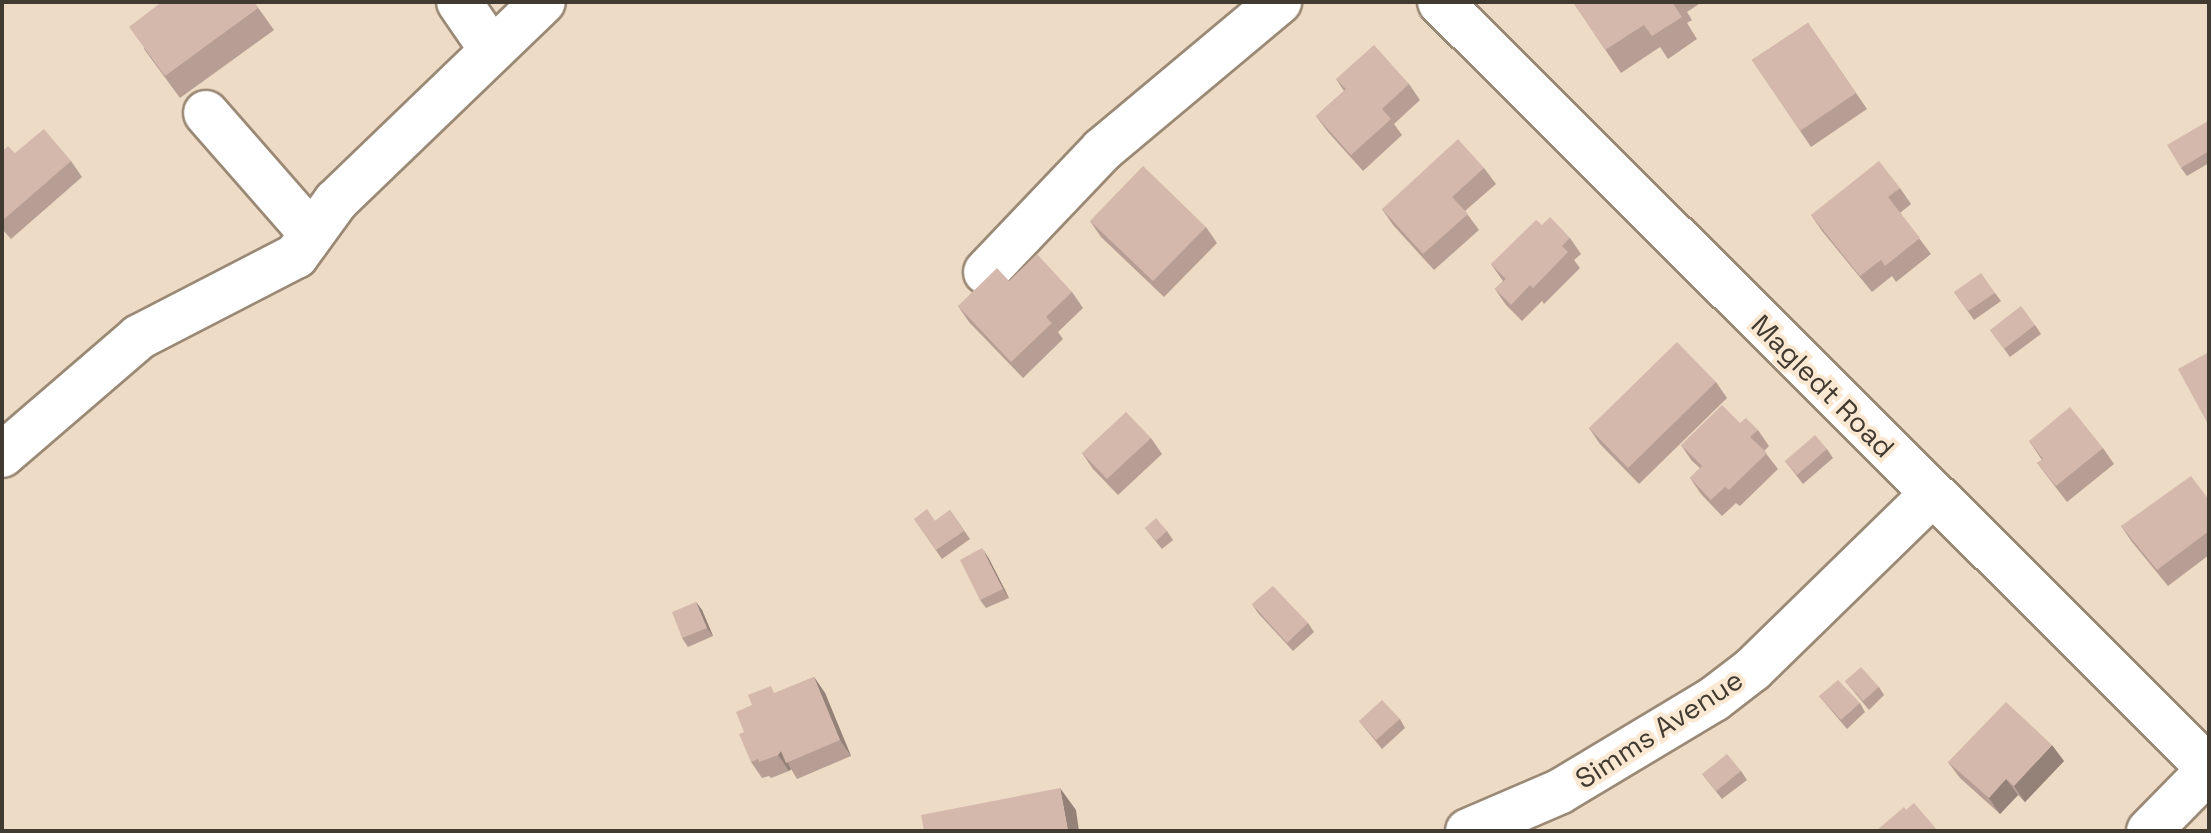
<!DOCTYPE html>
<style>
body{margin:0}
#map{position:relative;width:2211px;height:833px;overflow:hidden;background:#eddbc5;font-family:"Space Grotesk",sans-serif}
div>[style]{position:absolute}
.roads{filter:drop-shadow(2px 0 #9a8975) drop-shadow(-2px 0 #9a8975) drop-shadow(0 2px #9a8975) drop-shadow(0 -2px #9a8975)}
.minor>*{height:44px;margin:-22px;padding:0 22px;transform-origin:22px;border-radius:22px;background:#fff}
.wall>*{inset:0;background:#b69e94}
.shaded-wall>*{inset:0;background:#948178}
.building>*{inset:0;background:#d4b8ac}
span{translate:-50% -50%;white-space:nowrap;text-align:center;line-height:1.15;-webkit-text-stroke:8px #fbe8d2;paint-order:stroke}
.street-label{font-size:28px;color:#413a31}
.frame{position:absolute;inset:0;border:4px solid #413a31;pointer-events:none}
</style>
<div id="map">
<div class="roads">
<div class="minor">
<i style="left:459px;top:2px;width:58px;rotate:55.5deg"></i>
<i style="left:1440px;top:2px;width:1085px;rotate:44.89deg"></i>
<i style="left:206px;top:113px;width:159px;rotate:48.8deg"></i>
<i style="left:986px;top:272px;width:168px;rotate:-46.4deg"></i>
<i style="left:1102px;top:150px;width:231px;rotate:-39.9deg"></i>
<i style="left:2px;top:455px;width:181px;rotate:-40.7deg"></i>
<i style="left:139px;top:337px;width:177px;rotate:-27.3deg"></i>
<i style="left:296px;top:256px;width:68px;rotate:-54deg"></i>
<i style="left:336px;top:201px;width:287px;rotate:-43.9deg"></i>
<i style="left:1468px;top:831px;width:99px;rotate:-23.2deg"></i>
<i style="left:1559px;top:792px;width:181px;rotate:-31deg"></i>
<i style="left:1714px;top:699px;width:49px;rotate:-37.6deg"></i>
<i style="left:1753px;top:669px;width:249px;rotate:-44.3deg"></i>
<i style="left:2149px;top:831px;width:86px;rotate:-45.5deg"></i>
</div>
</div>
<div class="wall">
<i style="clip-path:polygon(254px 2px,274px 30px,180px 98px,144px 49px,159px 4px)"></i>
<i style="clip-path:polygon(1573px 2px,1702px 2px,1687px 12px,1692px 20px,1687px 23px,1697px 39px,1668px 59px,1660px 47px,1621px 73px)"></i>
<i style="clip-path:polygon(1808px 23px,1867px 109px,1811px 147px,1752px 60px)"></i>
<i style="clip-path:polygon(1336px 79px,1409px 84px,1420px 100px,1394px 124px,1402px 135px,1363px 171px,1328px 132px,1316px 116px,1344px 91px)"></i>
<i style="clip-path:polygon(2209px 122px,2209px 163px,2187px 176px,2181px 168px)"></i>
<i style="clip-path:polygon(2px 152px,71px 161px,82px 177px,11px 239px,2px 229px)"></i>
<i style="clip-path:polygon(1484px 168px,1496px 184px,1465px 211px,1479px 230px,1434px 270px,1393px 225px,1382px 209px)"></i>
<i style="clip-path:polygon(1900px 188px,1911px 204px,1900px 213px,1931px 254px,1896px 282px,1892px 276px,1872px 292px,1822px 231px,1811px 215px)"></i>
<i style="clip-path:polygon(1090px 221px,1206px 227px,1217px 243px,1164px 297px,1101px 237px)"></i>
<i style="clip-path:polygon(1542px 225px,1570px 238px,1581px 254px,1574px 260px,1580px 268px,1544px 304px,1542px 301px,1522px 321px,1506px 305px,1495px 289px,1503px 281px,1491px 264px)"></i>
<i style="clip-path:polygon(1009px 281px,1072px 292px,1083px 308px,1058px 332px,1063px 339px,1023px 378px,969px 322px,958px 306px)"></i>
<i style="clip-path:polygon(1954px 292px,1995px 293px,2001px 301px,1974px 320px)"></i>
<i style="clip-path:polygon(2035px 325px,2041px 334px,2010px 357px,1990px 330px)"></i>
<i style="clip-path:polygon(1716px 382px,1727px 398px,1639px 484px,1600px 444px,1589px 428px)"></i>
<i style="clip-path:polygon(1740px 423px,1758px 430px,1769px 446px,1764px 451px,1778px 469px,1740px 506px,1736px 503px,1722px 516px,1701px 494px,1690px 478px,1700px 468px,1692px 461px,1681px 445px)"></i>
<i style="clip-path:polygon(1151px 438px,1162px 454px,1118px 495px,1093px 469px,1082px 453px)"></i>
<i style="clip-path:polygon(2029px 441px,2103px 448px,2114px 464px,2067px 502px,2037px 463px,2042px 460px)"></i>
<i style="clip-path:polygon(1827px 449px,1833px 458px,1803px 484px,1785px 461px)"></i>
<i style="clip-path:polygon(2209px 500px,2209px 555px,2168px 586px,2132px 542px,2121px 526px)"></i>
<i style="clip-path:polygon(950px 510px,970px 539px,942px 559px,914px 519px,935px 521px)"></i>
<i style="clip-path:polygon(1145px 528px,1167px 531px,1173px 540px,1162px 549px)"></i>
<i style="clip-path:polygon(988px 557px,1009px 598px,986px 608px,980px 600px)"></i>
<i style="clip-path:polygon(696px 602px,702px 610px,713px 636px,688px 647px,682px 638px)"></i>
<i style="clip-path:polygon(1252px 604px,1308px 623px,1314px 632px,1293px 651px,1258px 613px)"></i>
<i style="clip-path:polygon(814px 677px,825px 693px,851px 756px,797px 779px,791px 769px,789px 771px,771px 778px,769px 776px,762px 778px,751px 762px,744px 732px,752px 705px,776px 693px)"></i>
<i style="clip-path:polygon(1845px 681px,1879px 687px,1884px 695px,1869px 710px)"></i>
<i style="clip-path:polygon(1819px 696px,1860px 703px,1865px 712px,1847px 729px)"></i>
<i style="clip-path:polygon(1400px 719px,1405px 728px,1382px 749px,1359px 721px)"></i>
<i style="clip-path:polygon(2064px 761px,2025px 802px,2018px 795px,2000px 814px,1960px 778px,1948px 762px)"></i>
<i style="clip-path:polygon(1741px 771px,1747px 780px,1722px 799px,1702px 774px)"></i>
</div>
<div class="shaded-wall">
<i style="clip-path:polygon(982px 548px,988px 557px,1009px 598px,1003px 589px)"></i>
<i style="clip-path:polygon(696px 602px,702px 610px,713px 636px,707px 628px)"></i>
<i style="clip-path:polygon(814px 677px,825px 693px,851px 756px,840px 740px)"></i>
<i style="clip-path:polygon(2052px 745px,2064px 761px,2025px 802px,2014px 786px)"></i>
<i style="clip-path:polygon(781px 751px,791px 769px,789px 771px,778px 755px)"></i>
<i style="clip-path:polygon(2006px 779px,2018px 795px,2000px 814px,1989px 798px)"></i>
<i style="clip-path:polygon(1060px 788px,1076px 810px,1079px 831px,1068px 831px)"></i>
</div>
<div class="building">
<i style="clip-path:polygon(157px 2px,254px 2px,258px 8px,165px 76px,129px 27px,159px 4px)"></i>
<i style="clip-path:polygon(1573px 2px,1672px 2px,1682px 17px,1652px 36px,1644px 25px,1605px 50px)"></i>
<i style="clip-path:polygon(1808px 23px,1856px 93px,1800px 131px,1752px 60px)"></i>
<i style="clip-path:polygon(1374px 45px,1409px 84px,1382px 109px,1391px 119px,1351px 155px,1316px 116px,1346px 89px,1336px 79px)"></i>
<i style="clip-path:polygon(2208px 121px,2209px 151px,2181px 168px,2167px 145px)"></i>
<i style="clip-path:polygon(44px 129px,71px 161px,2px 221px,2px 152px,8px 146px,15px 153px)"></i>
<i style="clip-path:polygon(1458px 139px,1484px 168px,1452px 197px,1468px 214px,1423px 254px,1382px 209px)"></i>
<i style="clip-path:polygon(1879px 161px,1900px 188px,1888px 197px,1920px 238px,1885px 266px,1881px 260px,1860px 276px,1811px 215px)"></i>
<i style="clip-path:polygon(1143px 166px,1206px 227px,1153px 281px,1090px 221px)"></i>
<i style="clip-path:polygon(1550px 217px,1570px 238px,1562px 246px,1568px 252px,1533px 288px,1530px 285px,1511px 305px,1495px 289px,1506px 279px,1491px 264px,1536px 220px,1542px 225px)"></i>
<i style="clip-path:polygon(1037px 254px,1072px 292px,1046px 317px,1052px 323px,1011px 362px,958px 306px,997px 268px,1009px 281px)"></i>
<i style="clip-path:polygon(1981px 273px,1995px 293px,1968px 311px,1954px 292px)"></i>
<i style="clip-path:polygon(2021px 306px,2035px 325px,2004px 349px,1990px 330px)"></i>
<i style="clip-path:polygon(1677px 342px,1716px 382px,1628px 468px,1589px 428px)"></i>
<i style="clip-path:polygon(2209px 352px,2209px 426px,2178px 369px)"></i>
<i style="clip-path:polygon(1722px 405px,1740px 423px,1746px 418px,1758px 430px,1750px 437px,1767px 453px,1729px 490px,1725px 487px,1711px 500px,1690px 478px,1702px 466px,1681px 445px)"></i>
<i style="clip-path:polygon(2070px 407px,2103px 448px,2056px 486px,2037px 463px,2043px 459px,2029px 441px)"></i>
<i style="clip-path:polygon(1126px 412px,1151px 438px,1107px 479px,1082px 453px)"></i>
<i style="clip-path:polygon(1815px 435px,1827px 449px,1797px 475px,1785px 461px)"></i>
<i style="clip-path:polygon(2191px 476px,2209px 500px,2209px 531px,2157px 570px,2121px 526px)"></i>
<i style="clip-path:polygon(927px 509px,935px 521px,950px 510px,964px 531px,936px 550px,914px 519px)"></i>
<i style="clip-path:polygon(1156px 518px,1167px 531px,1156px 541px,1145px 528px)"></i>
<i style="clip-path:polygon(982px 548px,1003px 589px,980px 600px,960px 560px)"></i>
<i style="clip-path:polygon(1273px 586px,1308px 623px,1287px 643px,1252px 604px)"></i>
<i style="clip-path:polygon(696px 602px,707px 628px,682px 638px,672px 612px)"></i>
<i style="clip-path:polygon(1861px 667px,1879px 687px,1863px 701px,1845px 681px)"></i>
<i style="clip-path:polygon(814px 677px,840px 740px,786px 763px,781px 751px,778px 755px,759px 762px,758px 759px,751px 762px,739px 734px,744px 732px,736px 712px,752px 705px,748px 695px,771px 686px,774px 693px)"></i>
<i style="clip-path:polygon(1838px 680px,1860px 703px,1841px 720px,1819px 696px)"></i>
<i style="clip-path:polygon(1382px 700px,1400px 719px,1376px 740px,1359px 721px)"></i>
<i style="clip-path:polygon(2006px 702px,2052px 745px,2014px 786px,2006px 779px,1989px 798px,1948px 762px)"></i>
<i style="clip-path:polygon(1727px 754px,1741px 771px,1716px 791px,1702px 774px)"></i>
<i style="clip-path:polygon(1060px 788px,1068px 831px,924px 831px,921px 815px)"></i>
<i style="clip-path:polygon(1914px 803px,1938px 831px,1876px 831px,1904px 807px,1906px 810px)"></i>
</div>
<div class="street-label">
<span style="left:1823px;top:386px;rotate:45deg">Magledt Road</span>
<span style="left:1659px;top:729px;rotate:-33deg">Simms Avenue</span>
</div>
<div class="frame"></div>
</div>
